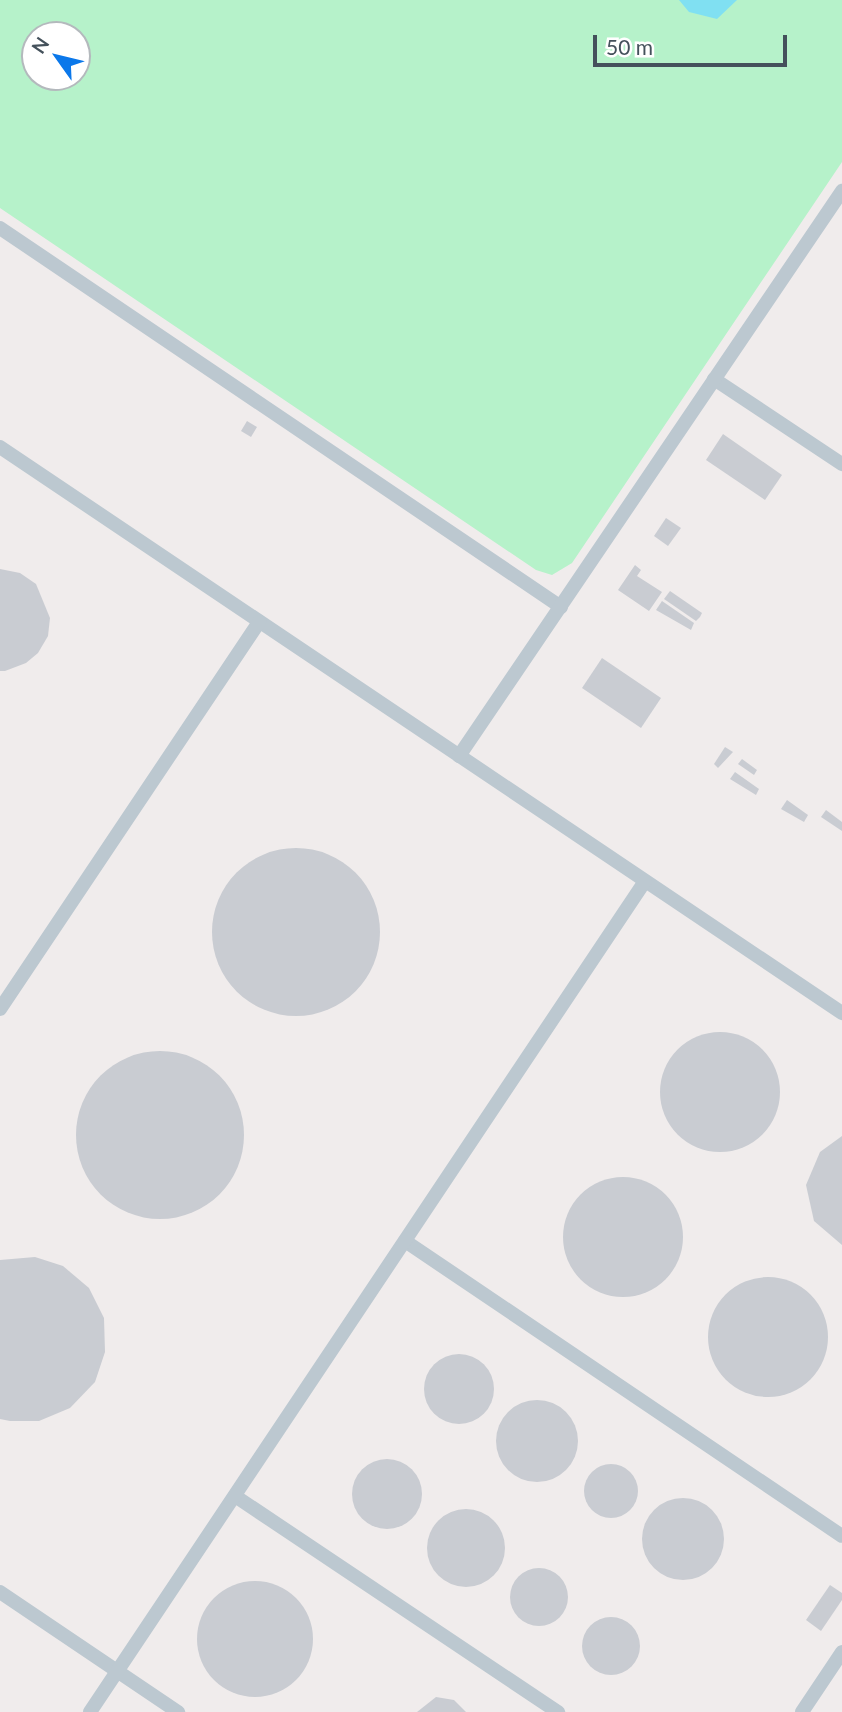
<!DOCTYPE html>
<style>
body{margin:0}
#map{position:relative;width:842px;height:1712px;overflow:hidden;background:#f0ecec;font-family:Lato,sans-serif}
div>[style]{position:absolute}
.green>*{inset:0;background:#b6f2ca}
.water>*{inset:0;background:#80e0f2}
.building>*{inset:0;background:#c9ccd2}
.round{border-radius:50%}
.service>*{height:14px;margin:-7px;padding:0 7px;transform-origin:7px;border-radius:7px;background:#bcc8d0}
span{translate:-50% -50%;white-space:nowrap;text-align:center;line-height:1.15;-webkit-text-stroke:5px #fff;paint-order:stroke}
.north{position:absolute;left:21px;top:21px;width:70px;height:70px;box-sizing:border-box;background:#fff;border:2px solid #b4b9bd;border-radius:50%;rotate:304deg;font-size:19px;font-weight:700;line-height:28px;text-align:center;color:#44515b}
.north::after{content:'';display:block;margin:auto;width:24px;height:32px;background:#0b78ea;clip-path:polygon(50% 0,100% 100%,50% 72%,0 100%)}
.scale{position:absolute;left:593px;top:35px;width:194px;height:32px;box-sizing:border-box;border:4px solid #44515b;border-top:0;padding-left:9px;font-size:21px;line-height:24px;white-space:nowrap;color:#44515b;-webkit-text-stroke:5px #fff;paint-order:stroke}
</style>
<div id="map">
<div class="green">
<i style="clip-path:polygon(evenodd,0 0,842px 0,842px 162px,572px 563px,552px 575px,536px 570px,0 208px,0 0,35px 35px,77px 35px,77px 77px,35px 77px,35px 35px)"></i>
</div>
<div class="water">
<i style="clip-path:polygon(679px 0,737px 0,717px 19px,689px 12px)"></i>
</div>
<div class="building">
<i style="clip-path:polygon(247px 421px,257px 427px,251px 437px,241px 431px)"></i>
<i style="clip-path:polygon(723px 434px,782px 475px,765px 500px,706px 460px)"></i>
<i style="clip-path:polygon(666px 518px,681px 528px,668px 546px,654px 536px)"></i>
<i style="clip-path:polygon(635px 565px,641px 570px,637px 576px,662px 592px,649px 611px,618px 590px)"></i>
<i style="clip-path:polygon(0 569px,20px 573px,36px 584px,50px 618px,48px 636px,38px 653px,26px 663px,5px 671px,0 671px)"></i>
<i style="clip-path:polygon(670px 591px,702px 613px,700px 617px,696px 621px,664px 599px)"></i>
<i style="clip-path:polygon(662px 601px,694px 623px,691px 630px,656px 610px)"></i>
<i style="clip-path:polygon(602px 658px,661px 698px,641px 728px,582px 688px)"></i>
<i style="clip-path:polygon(725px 747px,733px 752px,718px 768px,714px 764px)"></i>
<i style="clip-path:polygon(742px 759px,757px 770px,754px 775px,738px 764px)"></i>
<i style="clip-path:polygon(735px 772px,759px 789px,756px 795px,730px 779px)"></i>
<i style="clip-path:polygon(787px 800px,808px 815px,804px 822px,781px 809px)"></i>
<i style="clip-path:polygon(826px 810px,842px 822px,842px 831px,821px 817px)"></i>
<i class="round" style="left:212px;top:848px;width:168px;height:168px"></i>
<i class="round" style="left:660px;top:1032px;width:120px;height:120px"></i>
<i class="round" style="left:76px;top:1051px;width:168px;height:168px"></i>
<i style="clip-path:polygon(842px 1136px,842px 1245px,814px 1221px,806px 1185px,820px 1152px)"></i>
<i class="round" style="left:563px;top:1177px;width:120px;height:120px"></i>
<i style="clip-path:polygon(35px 1257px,63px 1266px,89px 1288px,104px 1318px,105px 1352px,95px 1382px,70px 1408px,39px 1421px,10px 1421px,0 1419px,0 1260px)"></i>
<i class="round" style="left:708px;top:1277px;width:120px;height:120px"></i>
<i class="round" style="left:424px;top:1354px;width:70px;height:70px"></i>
<i class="round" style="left:496px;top:1400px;width:82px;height:82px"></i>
<i class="round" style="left:352px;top:1459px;width:70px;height:70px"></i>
<i class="round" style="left:584px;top:1464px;width:54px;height:54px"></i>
<i class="round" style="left:642px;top:1498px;width:82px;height:82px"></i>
<i class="round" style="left:427px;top:1509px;width:78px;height:78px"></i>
<i class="round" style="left:510px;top:1568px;width:58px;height:58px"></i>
<i class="round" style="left:197px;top:1581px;width:116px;height:116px"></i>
<i style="clip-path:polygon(830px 1585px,842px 1593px,842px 1600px,821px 1631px,806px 1620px)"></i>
<i class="round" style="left:582px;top:1617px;width:58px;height:58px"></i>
<i style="clip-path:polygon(436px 1697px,454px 1700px,466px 1712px,417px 1712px)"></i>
</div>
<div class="service">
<i style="left:0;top:228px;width:677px;rotate:34.04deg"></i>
<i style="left:714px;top:379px;width:154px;rotate:33.6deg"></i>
<i style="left:0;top:447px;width:1015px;rotate:33.91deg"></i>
<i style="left:459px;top:756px;width:683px;rotate:-55.87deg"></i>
<i style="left:0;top:1009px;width:466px;rotate:-56.2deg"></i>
<i style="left:405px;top:1241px;width:527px;rotate:34.02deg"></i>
<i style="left:235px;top:1496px;width:389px;rotate:33.8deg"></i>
<i style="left:0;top:1592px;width:215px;rotate:34deg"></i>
<i style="left:90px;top:1712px;width:999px;rotate:-56.26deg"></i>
<i style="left:802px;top:1712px;width:72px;rotate:-56.3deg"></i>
</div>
<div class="north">N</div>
<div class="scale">50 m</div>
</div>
